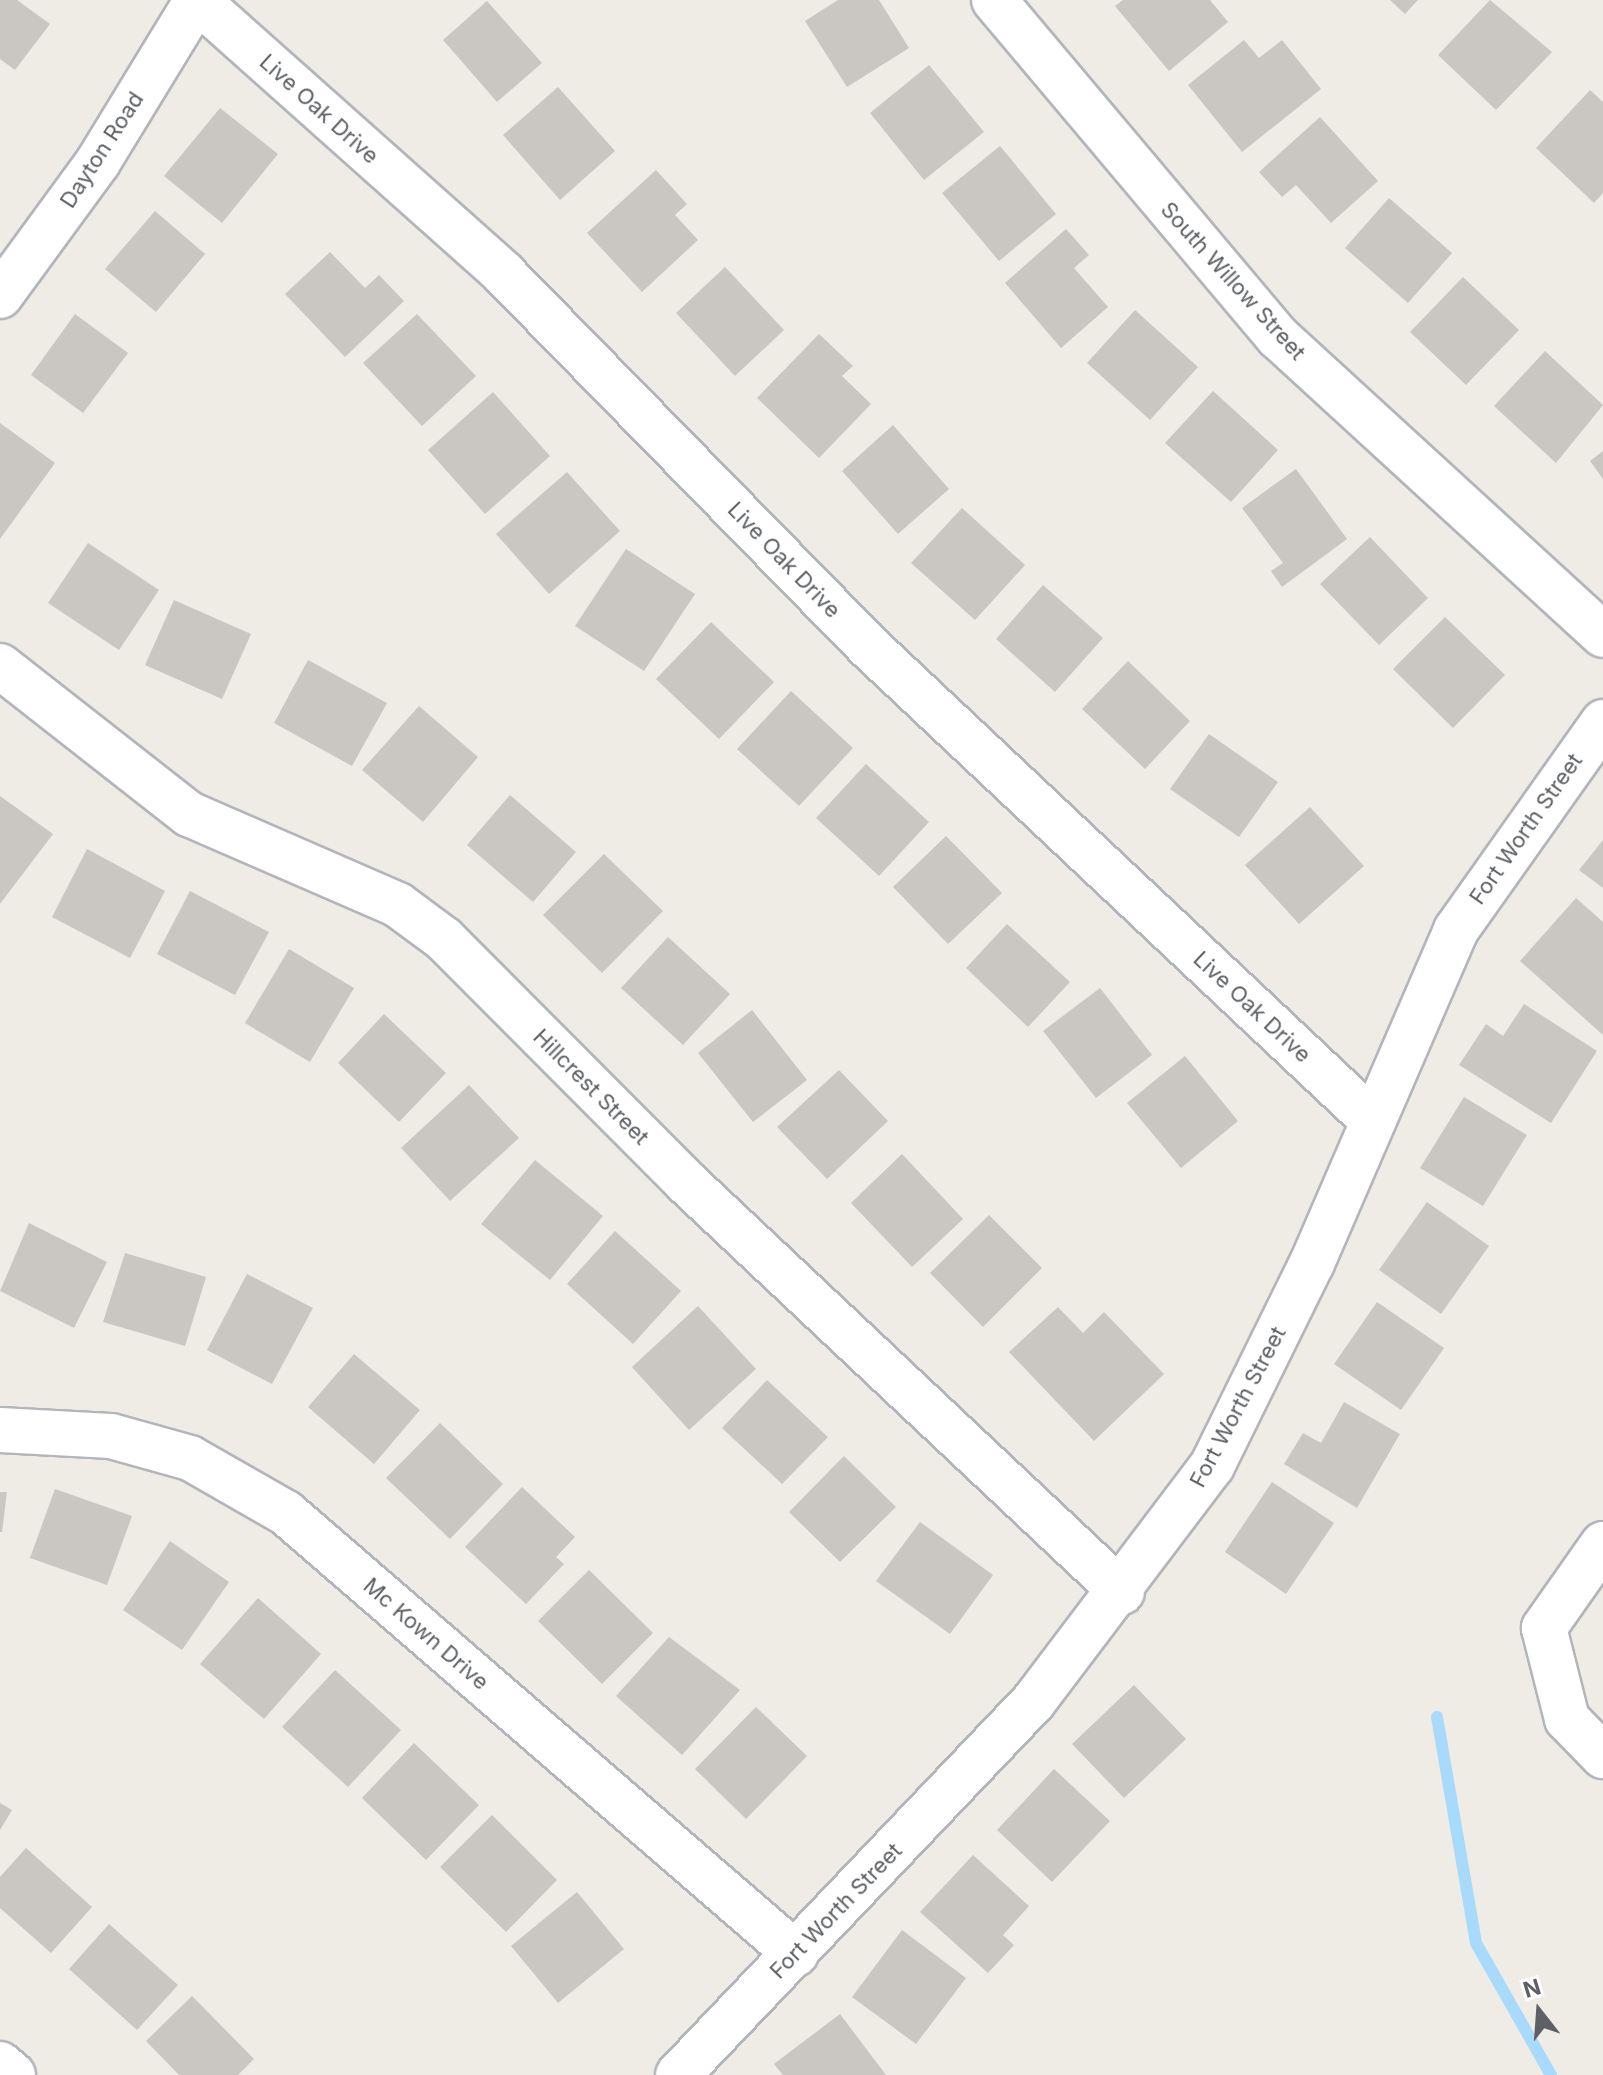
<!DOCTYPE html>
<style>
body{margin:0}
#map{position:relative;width:1603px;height:2075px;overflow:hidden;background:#eeece5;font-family:Inter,sans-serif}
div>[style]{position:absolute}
.stream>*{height:12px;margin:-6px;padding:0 6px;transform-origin:6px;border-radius:6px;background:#a8dbfb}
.building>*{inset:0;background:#cac6c2}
.roads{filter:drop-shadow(2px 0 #b2b5b9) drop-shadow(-2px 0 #b2b5b9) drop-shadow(0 2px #b2b5b9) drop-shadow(0 -2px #b2b5b9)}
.minor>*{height:44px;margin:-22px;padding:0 22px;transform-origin:22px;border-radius:22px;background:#fff}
span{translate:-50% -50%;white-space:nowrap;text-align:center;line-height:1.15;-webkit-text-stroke:7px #fff;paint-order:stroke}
.street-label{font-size:22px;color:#5d6065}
.north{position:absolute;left:1499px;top:1971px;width:80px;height:80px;-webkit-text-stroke:6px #fff;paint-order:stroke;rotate:343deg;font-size:22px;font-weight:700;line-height:32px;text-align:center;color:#5d6065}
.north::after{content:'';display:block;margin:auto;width:28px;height:36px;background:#5d6065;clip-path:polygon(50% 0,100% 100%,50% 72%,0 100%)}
</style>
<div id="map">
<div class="stream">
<i style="left:1437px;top:1717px;width:229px;rotate:80.2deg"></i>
<i style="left:1476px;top:1943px;width:152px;rotate:60.4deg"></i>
</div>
<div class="building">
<i style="clip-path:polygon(0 0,17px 0,50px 24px,15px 70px,0 59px)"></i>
<i style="clip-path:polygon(838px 0,879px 0,909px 48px,847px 87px,805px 21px)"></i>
<i style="clip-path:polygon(1123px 0,1210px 0,1228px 22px,1169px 71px,1115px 6px)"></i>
<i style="clip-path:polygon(1390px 0,1418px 0,1405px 14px)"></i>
<i style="clip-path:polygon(1490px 0,1552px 52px,1496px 110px,1438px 55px)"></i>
<i style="clip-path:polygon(487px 1px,542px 63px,497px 102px,443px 40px)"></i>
<i style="clip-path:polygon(1244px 40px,1259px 58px,1282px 40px,1321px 89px,1242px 152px,1188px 85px)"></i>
<i style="clip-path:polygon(929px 65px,984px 132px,924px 180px,870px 113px)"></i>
<i style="clip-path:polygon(558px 87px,615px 151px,560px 200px,503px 135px)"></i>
<i style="clip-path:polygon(1590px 90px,1603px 102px,1603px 193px,1594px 203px,1536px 148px)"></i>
<i style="clip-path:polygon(220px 108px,278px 154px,222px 223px,164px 176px)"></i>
<i style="clip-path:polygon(1320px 117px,1378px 181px,1331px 223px,1296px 185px,1282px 197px,1259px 172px)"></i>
<i style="clip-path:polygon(1000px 146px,1056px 214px,999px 261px,942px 193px)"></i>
<i style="clip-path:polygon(656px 170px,687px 204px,675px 215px,698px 240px,642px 292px,587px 233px)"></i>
<i style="clip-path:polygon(1389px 198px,1452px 253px,1408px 303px,1345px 248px)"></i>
<i style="clip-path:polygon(155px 211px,205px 254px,156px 312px,105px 269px)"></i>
<i style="clip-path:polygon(1066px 229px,1089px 255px,1074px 268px,1108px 307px,1061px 348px,1005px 283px)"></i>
<i style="clip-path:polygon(330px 252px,365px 288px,379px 275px,404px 301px,345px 357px,285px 294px)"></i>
<i style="clip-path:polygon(725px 267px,784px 330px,735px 376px,676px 313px)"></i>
<i style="clip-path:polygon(1463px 277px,1519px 330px,1466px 385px,1410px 332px)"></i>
<i style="clip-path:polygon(1135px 310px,1198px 367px,1150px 420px,1087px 363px)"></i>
<i style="clip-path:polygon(75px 314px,128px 353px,83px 413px,31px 375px)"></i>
<i style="clip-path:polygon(417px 314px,476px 376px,422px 426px,363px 363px)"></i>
<i style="clip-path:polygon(819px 334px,853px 366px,842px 376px,871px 404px,819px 458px,757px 398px)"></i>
<i style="clip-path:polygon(1545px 351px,1603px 405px,1556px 463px,1494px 406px)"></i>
<i style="clip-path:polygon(1213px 391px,1278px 450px,1231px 502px,1165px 443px)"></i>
<i style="clip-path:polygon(493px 392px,550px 456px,485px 514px,428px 450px)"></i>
<i style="clip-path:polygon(0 423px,55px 463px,0 539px)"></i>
<i style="clip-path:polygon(893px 425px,949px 489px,898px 534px,842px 471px)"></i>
<i style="clip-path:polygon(1603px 451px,1603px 479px,1590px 461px)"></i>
<i style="clip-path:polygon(1296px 469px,1347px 539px,1282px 587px,1271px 571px,1283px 563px,1242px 508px)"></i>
<i style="clip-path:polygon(567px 472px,620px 531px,549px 594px,496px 534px)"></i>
<i style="clip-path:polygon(962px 508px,1025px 565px,975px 620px,911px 563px)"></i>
<i style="clip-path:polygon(1370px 537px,1428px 598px,1379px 645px,1320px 584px)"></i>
<i style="clip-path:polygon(88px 543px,159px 590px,119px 650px,48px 603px)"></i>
<i style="clip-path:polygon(626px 549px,695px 594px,644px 671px,575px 626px)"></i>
<i style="clip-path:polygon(1043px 585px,1103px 638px,1055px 692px,996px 639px)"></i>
<i style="clip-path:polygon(174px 600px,251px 634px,222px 699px,145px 665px)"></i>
<i style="clip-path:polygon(1445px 617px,1505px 675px,1453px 728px,1393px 669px)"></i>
<i style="clip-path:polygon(711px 622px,774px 682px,719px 739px,656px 679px)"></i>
<i style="clip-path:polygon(308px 660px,387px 703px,352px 766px,274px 723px)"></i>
<i style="clip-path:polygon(1128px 661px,1190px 721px,1145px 769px,1082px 709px)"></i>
<i style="clip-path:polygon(791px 691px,853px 748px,799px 806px,737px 749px)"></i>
<i style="clip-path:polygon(419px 706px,478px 757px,423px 822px,362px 770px)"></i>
<i style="clip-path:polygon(1209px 734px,1278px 782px,1239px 837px,1170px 789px)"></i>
<i style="clip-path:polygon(866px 764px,929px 822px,879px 876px,816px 818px)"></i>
<i style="clip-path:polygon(510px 795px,576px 852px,533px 902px,467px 845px)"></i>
<i style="clip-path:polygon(0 796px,53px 834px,0 904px)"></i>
<i style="clip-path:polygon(1310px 807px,1364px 866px,1299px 924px,1245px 865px)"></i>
<i style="clip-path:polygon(946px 836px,1002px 893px,948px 944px,893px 887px)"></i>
<i style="clip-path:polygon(1603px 840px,1603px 888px,1579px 870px)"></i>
<i style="clip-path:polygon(87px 849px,165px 891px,130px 958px,52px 917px)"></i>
<i style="clip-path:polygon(604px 854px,663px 911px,602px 973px,543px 915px)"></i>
<i style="clip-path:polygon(190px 891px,269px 932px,235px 995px,157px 954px)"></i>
<i style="clip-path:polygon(1576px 898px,1603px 922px,1603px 1035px,1520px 961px)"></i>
<i style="clip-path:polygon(1007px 924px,1070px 982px,1028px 1027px,966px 968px)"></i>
<i style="clip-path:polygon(668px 937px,730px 994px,683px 1045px,621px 988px)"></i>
<i style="clip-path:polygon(289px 949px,354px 988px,310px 1062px,245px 1023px)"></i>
<i style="clip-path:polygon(1100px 988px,1152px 1055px,1096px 1098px,1043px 1031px)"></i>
<i style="clip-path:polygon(1524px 1004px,1597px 1051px,1551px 1123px,1459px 1065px,1486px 1024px,1503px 1036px)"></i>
<i style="clip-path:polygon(752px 1010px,807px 1080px,753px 1122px,698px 1053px)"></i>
<i style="clip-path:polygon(384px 1014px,446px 1073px,399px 1122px,338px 1063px)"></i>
<i style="clip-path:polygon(1185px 1056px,1238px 1121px,1181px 1168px,1127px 1103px)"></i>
<i style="clip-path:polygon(839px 1070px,888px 1121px,827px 1179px,777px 1127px)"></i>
<i style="clip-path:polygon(469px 1085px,519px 1138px,450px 1201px,401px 1148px)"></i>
<i style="clip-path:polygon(1464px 1097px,1527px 1135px,1483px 1206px,1420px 1168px)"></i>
<i style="clip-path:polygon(902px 1154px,963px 1219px,912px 1267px,851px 1203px)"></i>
<i style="clip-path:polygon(535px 1160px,603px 1216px,550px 1280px,481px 1224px)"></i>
<i style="clip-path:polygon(1427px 1202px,1489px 1246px,1441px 1314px,1379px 1270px)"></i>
<i style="clip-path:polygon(989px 1215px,1042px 1268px,983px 1327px,930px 1273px)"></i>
<i style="clip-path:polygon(29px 1223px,107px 1262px,74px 1328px,0 1291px)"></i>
<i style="clip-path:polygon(615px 1231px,681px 1291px,633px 1344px,567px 1284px)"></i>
<i style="clip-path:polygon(125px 1253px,206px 1277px,185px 1346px,103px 1322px)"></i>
<i style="clip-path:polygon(247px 1274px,313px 1308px,272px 1384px,207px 1350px)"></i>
<i style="clip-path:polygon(1377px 1302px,1444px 1348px,1401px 1410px,1334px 1364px)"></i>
<i style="clip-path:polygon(698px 1306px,756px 1369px,689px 1430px,632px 1367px)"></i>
<i style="clip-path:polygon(1058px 1307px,1083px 1333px,1104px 1312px,1164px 1374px,1094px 1441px,1009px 1352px)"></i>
<i style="clip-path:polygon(354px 1354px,420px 1410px,374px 1464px,308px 1407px)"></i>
<i style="clip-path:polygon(767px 1380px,828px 1437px,782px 1484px,722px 1428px)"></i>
<i style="clip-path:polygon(1344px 1402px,1400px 1434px,1357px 1508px,1284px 1464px,1303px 1433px,1321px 1443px)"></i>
<i style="clip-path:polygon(440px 1423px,503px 1484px,450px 1539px,386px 1478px)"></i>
<i style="clip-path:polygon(844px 1456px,896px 1507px,840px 1562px,789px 1512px)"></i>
<i style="clip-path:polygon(1272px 1482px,1334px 1523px,1286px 1594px,1225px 1552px)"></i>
<i style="clip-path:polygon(522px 1487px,575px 1537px,556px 1557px,564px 1564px,526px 1604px,465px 1547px)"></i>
<i style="clip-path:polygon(55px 1489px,132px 1516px,107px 1585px,30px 1558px)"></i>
<i style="clip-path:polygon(0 1492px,7px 1492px,2px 1532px,0 1532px)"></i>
<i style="clip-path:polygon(920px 1522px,993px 1575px,950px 1634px,876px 1581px)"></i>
<i style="clip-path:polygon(170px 1541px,229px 1582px,182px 1650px,123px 1610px)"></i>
<i style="clip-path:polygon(589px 1570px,653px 1633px,602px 1684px,538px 1621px)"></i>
<i style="clip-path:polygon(258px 1598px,321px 1654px,264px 1719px,200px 1664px)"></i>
<i style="clip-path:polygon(669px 1637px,740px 1690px,682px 1755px,616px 1696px)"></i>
<i style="clip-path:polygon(335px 1670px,401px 1730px,348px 1787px,282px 1727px)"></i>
<i style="clip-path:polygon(1134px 1685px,1186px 1739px,1124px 1798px,1072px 1744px)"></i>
<i style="clip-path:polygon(756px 1707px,807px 1756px,746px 1819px,695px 1769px)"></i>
<i style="clip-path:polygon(414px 1743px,479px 1805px,426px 1860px,362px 1798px)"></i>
<i style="clip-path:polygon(1054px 1769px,1110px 1821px,1052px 1882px,997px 1830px)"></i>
<i style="clip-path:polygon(0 1803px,12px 1810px,0 1830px)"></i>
<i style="clip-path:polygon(492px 1815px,557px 1880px,506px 1932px,440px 1867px)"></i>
<i style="clip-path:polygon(26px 1848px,92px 1907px,51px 1953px,0 1908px,0 1877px)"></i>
<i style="clip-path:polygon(973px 1855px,1029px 1906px,1003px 1935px,1014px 1945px,988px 1973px,920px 1912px)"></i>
<i style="clip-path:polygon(577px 1892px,624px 1949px,558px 2003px,511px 1946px)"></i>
<i style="clip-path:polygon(109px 1924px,178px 1985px,137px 2030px,69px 1969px)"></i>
<i style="clip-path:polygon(902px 1930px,966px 1978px,916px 2044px,852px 1997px)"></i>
<i style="clip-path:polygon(192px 1996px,254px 2059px,238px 2075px,179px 2075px,146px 2041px)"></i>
<i style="clip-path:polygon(840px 2014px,886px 2075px,783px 2075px,774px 2064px)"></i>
</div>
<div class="roads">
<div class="minor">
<i style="left:197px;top:0;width:411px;rotate:41.7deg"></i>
<i style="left:504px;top:274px;width:520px;rotate:45.62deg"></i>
<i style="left:868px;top:646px;width:690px;rotate:43.24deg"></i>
<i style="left:994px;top:0;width:441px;rotate:49.9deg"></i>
<i style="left:1278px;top:337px;width:441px;rotate:42.5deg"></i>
<i style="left:0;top:296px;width:166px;rotate:-53.8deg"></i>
<i style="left:98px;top:162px;width:190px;rotate:-58.6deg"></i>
<i style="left:0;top:666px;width:240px;rotate:38.1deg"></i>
<i style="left:189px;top:814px;width:228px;rotate:23.5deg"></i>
<i style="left:398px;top:905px;width:57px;rotate:36.5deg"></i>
<i style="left:444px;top:939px;width:344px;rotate:45.1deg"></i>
<i style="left:687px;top:1183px;width:597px;rotate:43.24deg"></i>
<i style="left:0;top:1430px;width:111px;rotate:3.1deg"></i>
<i style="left:111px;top:1436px;width:82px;rotate:15.6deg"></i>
<i style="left:190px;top:1458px;width:111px;rotate:29.8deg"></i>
<i style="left:286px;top:1513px;width:674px;rotate:40.85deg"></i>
<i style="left:1603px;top:1544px;width:103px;rotate:125.1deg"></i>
<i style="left:1544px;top:1628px;width:94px;rotate:75.8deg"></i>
<i style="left:1567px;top:1719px;width:52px;rotate:45.8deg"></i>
<i style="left:0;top:2064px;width:17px;rotate:40deg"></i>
<i style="left:678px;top:2075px;width:516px;rotate:-46.41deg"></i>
<i style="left:1034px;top:1701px;width:295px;rotate:-52.9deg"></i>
<i style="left:1212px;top:1466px;width:226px;rotate:-63.8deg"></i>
<i style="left:1312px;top:1263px;width:363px;rotate:-66.6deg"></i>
<i style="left:1456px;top:930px;width:255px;rotate:-54.7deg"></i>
</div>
</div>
<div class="street-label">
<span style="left:319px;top:109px;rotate:42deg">Live Oak Drive</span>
<span style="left:102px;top:150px;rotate:-57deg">Dayton Road</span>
<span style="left:1233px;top:281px;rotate:48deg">South Willow Street</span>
<span style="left:784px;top:560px;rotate:46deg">Live Oak Drive</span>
<span style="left:1526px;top:829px;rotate:-55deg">Fort Worth Street</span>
<span style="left:1252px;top:1007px;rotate:43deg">Live Oak Drive</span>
<span style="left:591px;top:1087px;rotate:45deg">Hillcrest Street</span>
<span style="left:1238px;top:1407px;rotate:-62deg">Fort Worth Street</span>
<span style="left:426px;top:1634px;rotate:41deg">Mc Kown Drive</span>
<span style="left:836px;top:1911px;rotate:-46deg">Fort Worth Street</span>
</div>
<div class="north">N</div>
</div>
